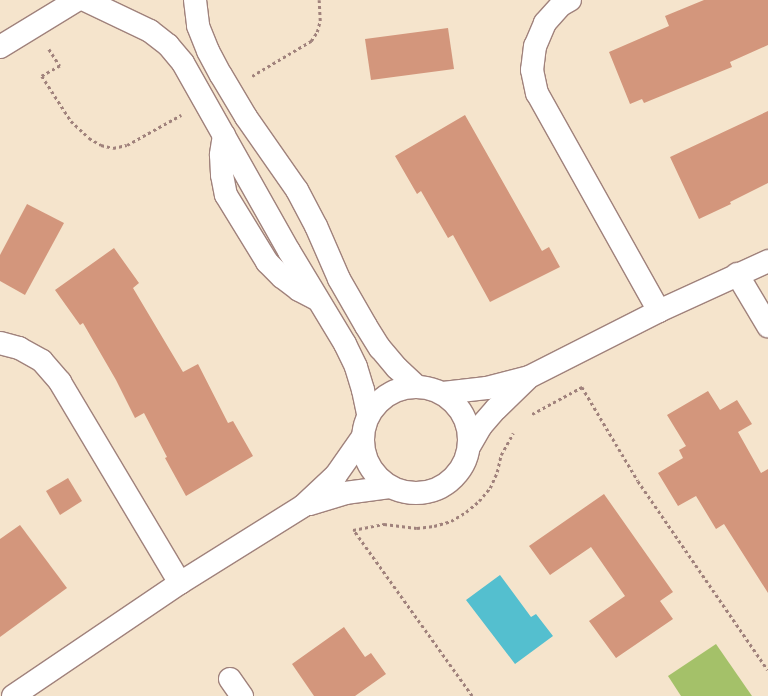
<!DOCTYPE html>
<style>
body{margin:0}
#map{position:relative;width:768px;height:696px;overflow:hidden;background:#f5e4cc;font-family:"IM FELL French Canon",serif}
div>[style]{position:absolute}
.green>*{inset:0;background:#a4c169}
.water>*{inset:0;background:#54bfcf}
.building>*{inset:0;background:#d3967c}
.path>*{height:2.5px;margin-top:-1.25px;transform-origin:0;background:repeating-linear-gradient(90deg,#a0827c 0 3px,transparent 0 6px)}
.roads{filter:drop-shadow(1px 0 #a0827c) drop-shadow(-1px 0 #a0827c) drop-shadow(0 1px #a0827c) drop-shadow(0 -1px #a0827c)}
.minor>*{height:22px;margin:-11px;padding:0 11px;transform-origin:11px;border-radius:11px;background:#fff}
.minor>.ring{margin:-11px;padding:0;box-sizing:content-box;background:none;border:22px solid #fff;border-radius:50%}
.tertiary>*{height:22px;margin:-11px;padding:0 11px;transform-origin:11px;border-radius:11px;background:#fff}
span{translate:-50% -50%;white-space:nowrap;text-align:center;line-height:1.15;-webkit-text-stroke:3.5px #f7f3e8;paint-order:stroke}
</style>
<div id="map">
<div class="green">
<i style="clip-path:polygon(716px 644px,752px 696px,681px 696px,668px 676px)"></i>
</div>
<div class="water">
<i style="clip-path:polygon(500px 575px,531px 617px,536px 614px,553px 636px,515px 664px,466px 600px)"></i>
</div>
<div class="building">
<i style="clip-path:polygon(704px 0,768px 0,768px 45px,730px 62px,732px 67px,644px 103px,642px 99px,630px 104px,609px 52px,669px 26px,665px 16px)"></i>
<i style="clip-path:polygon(448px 28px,454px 69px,371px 80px,365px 39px)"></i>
<i style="clip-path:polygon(768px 111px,768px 183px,730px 202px,731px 204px,699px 219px,670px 157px)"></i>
<i style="clip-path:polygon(465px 115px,542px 251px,549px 247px,560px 267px,490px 302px,453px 235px,448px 238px,421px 191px,417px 194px,395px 156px)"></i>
<i style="clip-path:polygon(27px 204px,64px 223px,25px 295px,0 281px,0 255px)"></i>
<i style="clip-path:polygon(114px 248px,139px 283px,133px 288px,183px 372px,198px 364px,228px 423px,233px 421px,253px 456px,186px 496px,165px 458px,167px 457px,144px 413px,135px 418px,116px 380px,83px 323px,80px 325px,55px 290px)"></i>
<i style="clip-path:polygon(708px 391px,720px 410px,737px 400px,752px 424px,738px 432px,761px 473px,768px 469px,768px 593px,724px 524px,716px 529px,696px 496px,678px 506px,658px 473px,683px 458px,679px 450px,686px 446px,667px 415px)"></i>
<i style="clip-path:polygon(68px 478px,82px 501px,60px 515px,46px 491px)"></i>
<i style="clip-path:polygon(604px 494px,673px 592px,660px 601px,673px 619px,616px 658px,589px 621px,625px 596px,591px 547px,550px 575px,529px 546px)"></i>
<i style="clip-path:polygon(20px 525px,67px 588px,0 637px,0 539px)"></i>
<i style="clip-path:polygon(344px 627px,365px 657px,371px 653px,386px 674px,355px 696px,314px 696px,292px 664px)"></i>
</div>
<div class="path">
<i style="left:49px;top:49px;width:20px;rotate:57deg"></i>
<i style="left:60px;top:66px;width:21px;rotate:151deg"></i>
<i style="left:42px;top:76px;width:54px;rotate:57.2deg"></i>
<i style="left:71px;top:121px;width:25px;rotate:43deg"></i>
<i style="left:89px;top:138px;width:14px;rotate:30deg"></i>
<i style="left:101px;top:145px;width:12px;rotate:14deg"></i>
<i style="left:113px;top:148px;width:14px;rotate:-12deg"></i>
<i style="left:127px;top:145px;width:62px;rotate:-29.1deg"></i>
<i style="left:252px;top:76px;width:69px;rotate:-30.7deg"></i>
<i style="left:311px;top:41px;width:11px;rotate:-56deg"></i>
<i style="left:317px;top:32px;width:11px;rotate:-75deg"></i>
<i style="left:320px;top:21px;width:21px;rotate:-93deg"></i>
<i style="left:532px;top:414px;width:57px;rotate:-28.4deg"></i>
<i style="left:582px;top:387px;width:109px;rotate:59.2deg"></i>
<i style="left:638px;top:481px;width:229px;rotate:55.5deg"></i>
<i style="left:472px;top:696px;width:204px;rotate:-125.6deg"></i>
<i style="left:353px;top:530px;width:32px;rotate:-11deg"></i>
<i style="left:384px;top:524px;width:33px;rotate:7deg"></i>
<i style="left:417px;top:528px;width:17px;rotate:-7deg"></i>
<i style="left:434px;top:526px;width:18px;rotate:-16deg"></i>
<i style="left:451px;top:521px;width:17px;rotate:-31deg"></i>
<i style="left:466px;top:512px;width:17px;rotate:-40deg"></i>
<i style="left:479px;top:501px;width:17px;rotate:-50deg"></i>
<i style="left:490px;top:488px;width:17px;rotate:-66deg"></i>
<i style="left:497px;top:472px;width:17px;rotate:-77deg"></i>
<i style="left:501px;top:455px;width:25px;rotate:-61deg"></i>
</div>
<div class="roads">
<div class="minor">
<i style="left:85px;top:0;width:72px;rotate:25.5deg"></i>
<i style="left:150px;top:31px;width:23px;rotate:38deg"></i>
<i style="left:168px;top:45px;width:23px;rotate:50deg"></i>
<i style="left:183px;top:63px;width:216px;rotate:60.6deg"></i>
<i style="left:289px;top:251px;width:109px;rotate:58.9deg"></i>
<i style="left:345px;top:344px;width:25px;rotate:64deg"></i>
<i style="left:356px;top:367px;width:24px;rotate:73deg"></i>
<i style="left:363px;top:390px;width:25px;rotate:78deg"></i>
<i style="left:195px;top:0;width:26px;rotate:83deg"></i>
<i style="left:198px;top:26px;width:27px;rotate:68deg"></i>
<i style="left:208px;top:51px;width:27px;rotate:62deg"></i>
<i style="left:221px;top:75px;width:49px;rotate:59.2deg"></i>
<i style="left:246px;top:117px;width:89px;rotate:55.1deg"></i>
<i style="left:297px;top:190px;width:41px;rotate:62.2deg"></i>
<i style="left:316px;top:226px;width:58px;rotate:66.5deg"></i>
<i style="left:339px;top:279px;width:54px;rotate:60.1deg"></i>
<i style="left:366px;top:326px;width:26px;rotate:58deg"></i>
<i style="left:380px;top:348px;width:26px;rotate:50deg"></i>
<i style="left:397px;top:368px;width:26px;rotate:43deg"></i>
<i style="left:570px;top:0;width:10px;rotate:151deg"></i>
<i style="left:561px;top:5px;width:24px;rotate:132deg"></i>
<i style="left:545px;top:23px;width:25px;rotate:113deg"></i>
<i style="left:535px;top:46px;width:24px;rotate:97deg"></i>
<i style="left:532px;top:70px;width:24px;rotate:78deg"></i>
<i style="left:537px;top:93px;width:250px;rotate:60.8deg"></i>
<i style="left:224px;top:135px;width:20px;rotate:99deg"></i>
<i style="left:221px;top:155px;width:20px;rotate:87deg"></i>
<i style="left:222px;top:175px;width:20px;rotate:79deg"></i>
<i style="left:226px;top:195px;width:79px;rotate:58.5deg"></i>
<i style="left:267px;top:262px;width:21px;rotate:45deg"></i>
<i style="left:282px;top:277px;width:21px;rotate:37deg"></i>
<i style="left:299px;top:290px;width:20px;rotate:27deg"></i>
<i style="left:737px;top:274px;width:61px;rotate:59.2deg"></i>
<i style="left:0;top:343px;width:20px;rotate:15deg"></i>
<i style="left:19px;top:348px;width:26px;rotate:29deg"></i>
<i style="left:42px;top:361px;width:28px;rotate:49deg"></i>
<i style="left:60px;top:382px;width:234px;rotate:59.2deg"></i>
<i class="ring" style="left:363px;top:387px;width:84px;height:84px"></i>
<i style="left:443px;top:393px;width:44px;rotate:-6.5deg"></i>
<i style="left:487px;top:388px;width:43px;rotate:-14.7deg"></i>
<i style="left:529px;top:377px;width:146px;rotate:-26.9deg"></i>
<i style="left:659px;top:311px;width:120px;rotate:-24.6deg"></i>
<i style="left:470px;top:445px;width:22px;rotate:-60deg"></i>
<i style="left:481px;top:426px;width:23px;rotate:-49deg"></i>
<i style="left:496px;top:409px;width:43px;rotate:-44.1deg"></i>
<i style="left:310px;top:504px;width:37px;rotate:-17deg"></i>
<i style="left:345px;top:493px;width:45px;rotate:-7.6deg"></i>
<i style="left:230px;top:679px;width:21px;rotate:55deg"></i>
<i style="left:13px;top:696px;width:202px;rotate:-34.1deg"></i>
<i style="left:180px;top:583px;width:145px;rotate:-32deg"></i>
<i style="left:303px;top:506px;width:45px;rotate:-43.2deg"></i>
<i style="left:336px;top:475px;width:45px;rotate:-54.9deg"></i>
</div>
<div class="tertiary">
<i style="left:0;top:47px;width:90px;rotate:-31.4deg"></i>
</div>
</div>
</div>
